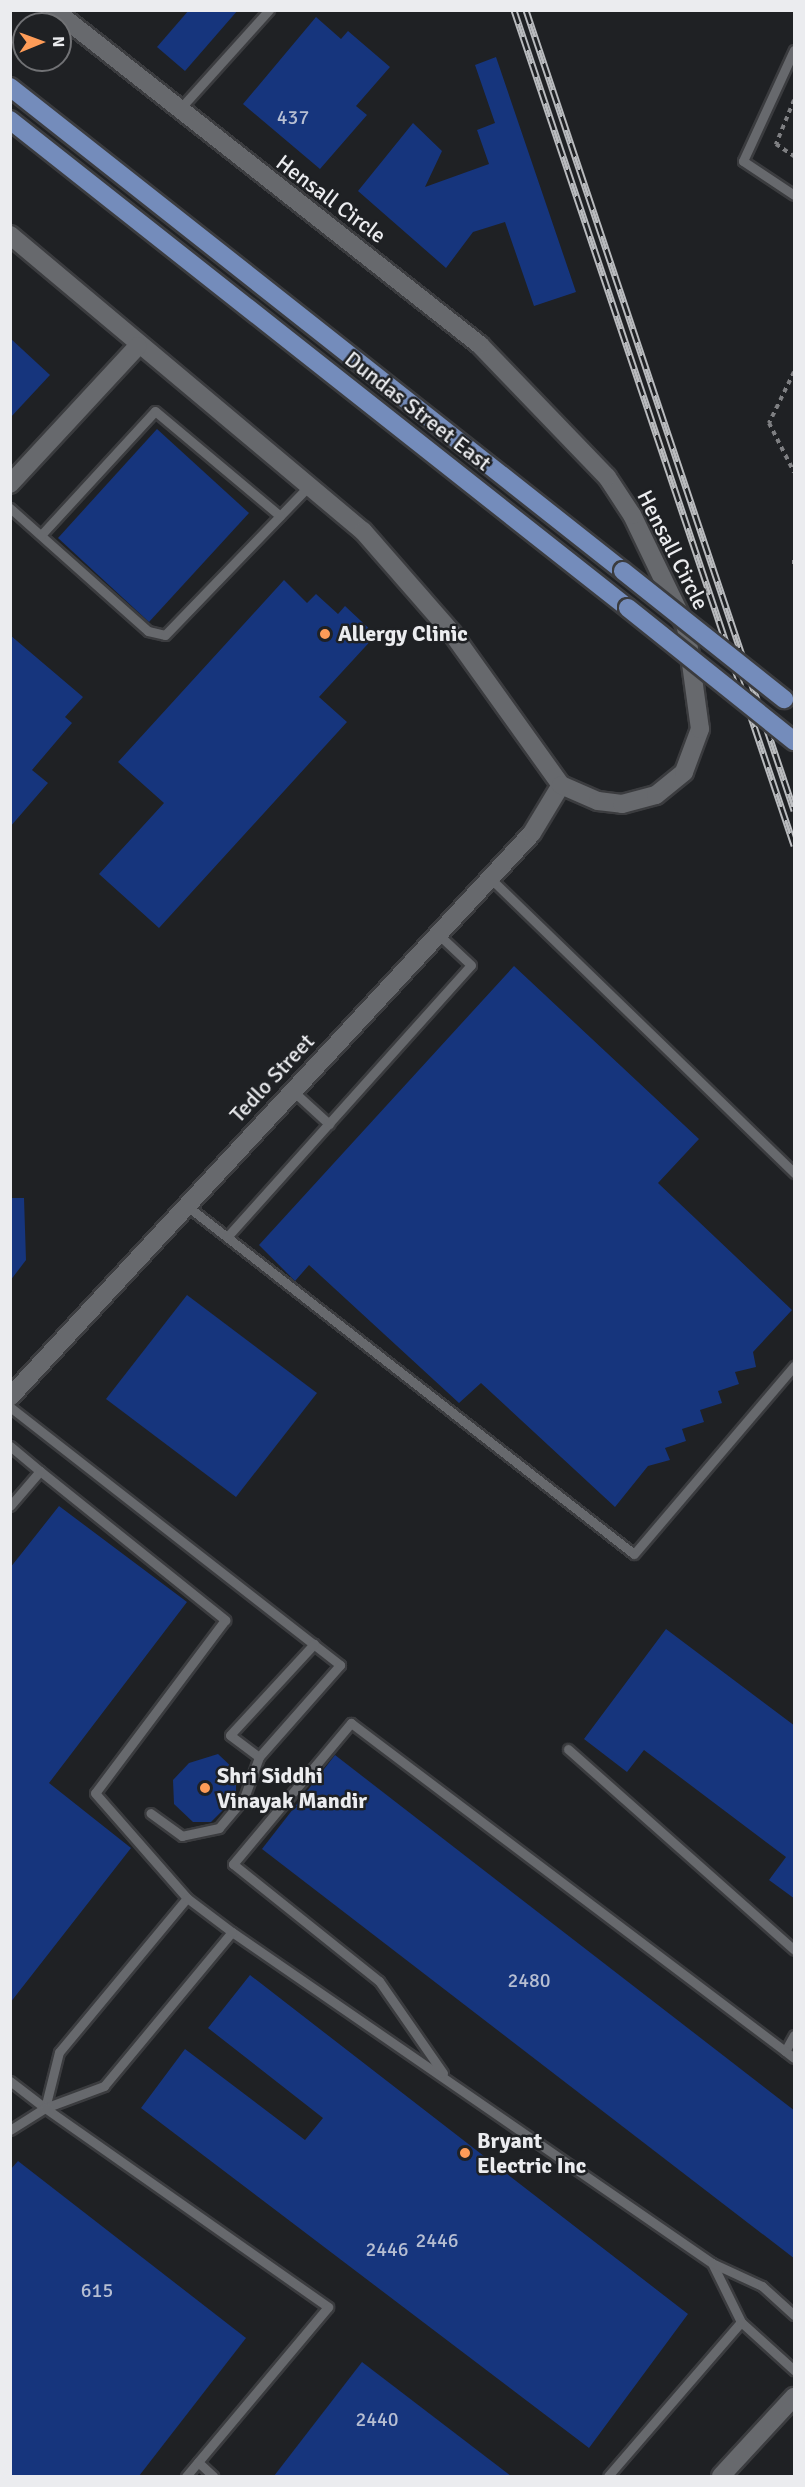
<!DOCTYPE html>
<style>
body{margin:0}
#map{position:relative;width:805px;height:2487px;overflow:hidden;background:#1f2124;font-family:Signika,sans-serif}
div>[style]{position:absolute}
.building>*{inset:0;background:#16357d}
.path>*{height:4px;margin-top:-2px;transform-origin:0;background:repeating-linear-gradient(90deg,#7e7f82 0 4.5px,transparent 0 9px)}
.roads{filter:drop-shadow(2px 0 #3b3c3f) drop-shadow(-2px 0 #3b3c3f) drop-shadow(0 2px #3b3c3f) drop-shadow(0 -2px #3b3c3f)}
.lane>*{height:9px;margin:-4.5px;padding:0 4.5px;transform-origin:4.5px;border-radius:4.5px;background:#67696d}
.street>*{height:18px;margin:-9px;padding:0 9px;transform-origin:9px;border-radius:9px;background:#67696d}
.secondary>*{height:18px;margin:-9px;padding:0 9px;transform-origin:9px;border-radius:9px;background:#67696d}
.primary>*{height:18px;margin:-9px;padding:0 9px;transform-origin:9px;border-radius:9px;background:#748cbb}
.rail>*{height:7px;margin-top:-3.5px;transform-origin:0;background:repeating-linear-gradient(90deg,#1f2124 0 14px,#b9bbbe 0 28px);box-sizing:border-box;border-block:2px solid #b9bbbe}
.bridges{filter:drop-shadow(2px 0 #3b3c3f) drop-shadow(-2px 0 #3b3c3f) drop-shadow(0 2px #3b3c3f) drop-shadow(0 -2px #3b3c3f)}
.primary-bridge>*{height:18px;margin:-9px;padding:0 9px;transform-origin:9px;border-radius:9px;background:#748cbb}
.dots>*{width:16px;height:16px;translate:-50% -50%;box-sizing:border-box;border:3px solid #1f2124;border-radius:50%}
span{translate:-50% -50%;white-space:nowrap;text-align:center;line-height:1.15;-webkit-text-stroke:5px #1f2124;paint-order:stroke}
.number-label{font-size:20px;color:#b6bed2}
.number-label span{-webkit-text-stroke-width:0}
.street-label{font-size:22px;color:#ebecef}
.poi-label{font-size:22px;color:#ebecef;font-weight:700}
.left{translate:0 -50%;text-align:left}
.frame{position:absolute;inset:0;border:12px solid #ebecef;pointer-events:none}
.north{position:absolute;left:12px;top:12px;width:60px;height:60px;box-sizing:border-box;background:#1f2124;border:2px solid #717275;border-radius:50%;rotate:89deg;font-size:16px;font-weight:700;line-height:24px;text-align:center;color:#ebecef}
.north::after{content:'';display:block;margin:auto;width:21px;height:27px;background:#fe9c58;clip-path:polygon(50% 0,100% 100%,50% 72%,0 100%)}
</style>
<div id="map">
<div class="building">
<i style="clip-path:polygon(189px 10px,238px 10px,185px 71px,157px 47px)"></i>
<i style="clip-path:polygon(316px 17px,341px 39px,348px 31px,390px 67px,356px 106px,367px 115px,320px 169px,243px 104px)"></i>
<i style="clip-path:polygon(496px 57px,576px 292px,534px 306px,505px 222px,473px 232px,446px 268px,358px 191px,413px 123px,442px 151px,425px 187px,489px 164px,477px 130px,495px 123px,475px 65px)"></i>
<i style="clip-path:polygon(10px 338px,50px 375px,10px 418px)"></i>
<i style="clip-path:polygon(157px 429px,249px 513px,149px 622px,58px 538px)"></i>
<i style="clip-path:polygon(284px 580px,307px 603px,316px 594px,338px 614px,345px 606px,376px 635px,319px 697px,347px 722px,159px 928px,99px 874px,164px 803px,118px 762px)"></i>
<i style="clip-path:polygon(10px 635px,83px 697px,65px 717px,72px 723px,32px 770px,48px 783px,10px 827px)"></i>
<i style="clip-path:polygon(514px 966px,699px 1139px,658px 1183px,792px 1310px,753px 1352px,756px 1367px,735px 1372px,739px 1384px,718px 1391px,722px 1403px,700px 1410px,704px 1422px,682px 1429px,686px 1441px,665px 1448px,670px 1460px,648px 1466px,615px 1507px,481px 1383px,459px 1403px,309px 1265px,295px 1281px,259px 1245px)"></i>
<i style="clip-path:polygon(10px 1198px,24px 1198px,26px 1260px,10px 1281px)"></i>
<i style="clip-path:polygon(187px 1295px,317px 1393px,236px 1497px,106px 1399px)"></i>
<i style="clip-path:polygon(59px 1506px,187px 1602px,49px 1783px,131px 1848px,10px 2003px,10px 1568px)"></i>
<i style="clip-path:polygon(666px 1629px,795px 1726px,795px 1899px,769px 1880px,786px 1857px,644px 1750px,627px 1772px,584px 1739px)"></i>
<i style="clip-path:polygon(218px 1754px,236px 1771px,236px 1797px,211px 1822px,193px 1822px,174px 1804px,173px 1780px,189px 1763px)"></i>
<i style="clip-path:polygon(335px 1755px,795px 2111px,795px 2259px,262px 1849px)"></i>
<i style="clip-path:polygon(250px 1975px,688px 2314px,589px 2448px,141px 2108px,185px 2049px,305px 2140px,323px 2118px,208px 2028px)"></i>
<i style="clip-path:polygon(18px 2161px,246px 2338px,139px 2476px,10px 2476px,10px 2170px)"></i>
<i style="clip-path:polygon(362px 2362px,511px 2476px,274px 2476px)"></i>
</div>
<div class="path">
<i style="left:794px;top:100px;width:48px;rotate:112.2deg"></i>
<i style="left:776px;top:144px;width:22px;rotate:34deg"></i>
<i style="left:794px;top:372px;width:57px;rotate:116.1deg"></i>
<i style="left:769px;top:423px;width:55px;rotate:63deg"></i>
<i style="left:794px;top:560px;width:9px;rotate:90deg"></i>
</div>
<div class="roads">
<div class="lane">
<i style="left:794px;top:50px;width:122px;rotate:114.7deg"></i>
<i style="left:743px;top:161px;width:61px;rotate:33.7deg"></i>
<i style="left:178px;top:111px;width:136px;rotate:-48deg"></i>
<i style="left:10px;top:508px;width:185px;rotate:41.7deg"></i>
<i style="left:148px;top:631px;width:17px;rotate:13deg"></i>
<i style="left:165px;top:635px;width:209px;rotate:-46deg"></i>
<i style="left:41px;top:535px;width:168px;rotate:-47.4deg"></i>
<i style="left:155px;top:411px;width:163px;rotate:40deg"></i>
<i style="left:490px;top:878px;width:424px;rotate:44.1deg"></i>
<i style="left:293px;top:1091px;width:49px;rotate:42.5deg"></i>
<i style="left:187px;top:1206px;width:566px;rotate:37.9deg"></i>
<i style="left:634px;top:1554px;width:247px;rotate:-49.6deg"></i>
<i style="left:227px;top:1237px;width:365px;rotate:-48.1deg"></i>
<i style="left:471px;top:965px;width:45px;rotate:-136.8deg"></i>
<i style="left:10px;top:1407px;width:419px;rotate:38deg"></i>
<i style="left:340px;top:1665px;width:123px;rotate:131.4deg"></i>
<i style="left:259px;top:1757px;width:44px;rotate:110.1deg"></i>
<i style="left:244px;top:1798px;width:39px;rotate:130deg"></i>
<i style="left:219px;top:1828px;width:38px;rotate:168deg"></i>
<i style="left:182px;top:1836px;width:39px;rotate:-144deg"></i>
<i style="left:10px;top:1446px;width:39px;rotate:40deg"></i>
<i style="left:40px;top:1471px;width:46px;rotate:130.6deg"></i>
<i style="left:40px;top:1471px;width:238px;rotate:38.8deg"></i>
<i style="left:225px;top:1620px;width:216px;rotate:126.9deg"></i>
<i style="left:95px;top:1793px;width:140px;rotate:48.8deg"></i>
<i style="left:187px;top:1898px;width:200px;rotate:129.7deg"></i>
<i style="left:59px;top:2052px;width:58px;rotate:104deg"></i>
<i style="left:568px;top:1749px;width:302px;rotate:41.6deg"></i>
<i style="left:259px;top:1757px;width:36px;rotate:-143deg"></i>
<i style="left:230px;top:1735px;width:124px;rotate:-47.3deg"></i>
<i style="left:232px;top:1932px;width:583px;rotate:34.59deg"></i>
<i style="left:712px;top:2263px;width:66px;rotate:63.8deg"></i>
<i style="left:741px;top:2322px;width:203px;rotate:130.8deg"></i>
<i style="left:794px;top:2035px;width:18px;rotate:119deg"></i>
<i style="left:785px;top:2051px;width:11px;rotate:38deg"></i>
<i style="left:443px;top:2073px;width:112px;rotate:-124.8deg"></i>
<i style="left:379px;top:1981px;width:187px;rotate:-141.3deg"></i>
<i style="left:233px;top:1864px;width:184px;rotate:-50.1deg"></i>
<i style="left:351px;top:1723px;width:544px;rotate:37.08deg"></i>
<i style="left:10px;top:2081px;width:44px;rotate:37.6deg"></i>
<i style="left:45px;top:2108px;width:63px;rotate:-20.4deg"></i>
<i style="left:104px;top:2086px;width:200px;rotate:-50.3deg"></i>
<i style="left:232px;top:1932px;width:56px;rotate:-142.9deg"></i>
<i style="left:10px;top:2130px;width:41px;rotate:-32.2deg"></i>
<i style="left:45px;top:2108px;width:346px;rotate:35.1deg"></i>
<i style="left:328px;top:2307px;width:221px;rotate:130deg"></i>
<i style="left:712px;top:2263px;width:55px;rotate:24.7deg"></i>
<i style="left:762px;top:2286px;width:43px;rotate:42.2deg"></i>
<i style="left:741px;top:2322px;width:72px;rotate:42.2deg"></i>
<i style="left:198px;top:2462px;width:21px;rotate:43deg"></i>
</div>
<div class="street">
<i style="left:10px;top:1397px;width:768px;rotate:-47.21deg"></i>
<i style="left:532px;top:833px;width:56px;rotate:-58.9deg"></i>
</div>
<div class="secondary">
<i style="left:10px;top:235px;width:461px;rotate:40deg"></i>
<i style="left:363px;top:531px;width:135px;rotate:48.9deg"></i>
<i style="left:452px;top:633px;width:187px;rotate:54.4deg"></i>
<i style="left:561px;top:785px;width:40px;rotate:23.4deg"></i>
<i style="left:598px;top:801px;width:24px;rotate:7deg"></i>
<i style="left:622px;top:804px;width:35px;rotate:-15deg"></i>
<i style="left:656px;top:795px;width:36px;rotate:-39deg"></i>
<i style="left:684px;top:772px;width:46px;rotate:-69.6deg"></i>
<i style="left:700px;top:729px;width:103px;rotate:-97.8deg"></i>
<i style="left:686px;top:627px;width:124px;rotate:-115.7deg"></i>
<i style="left:632px;top:515px;width:45px;rotate:-123.3deg"></i>
<i style="left:607px;top:477px;width:183px;rotate:-133.9deg"></i>
<i style="left:480px;top:345px;width:542px;rotate:-141.82deg"></i>
<i style="left:10px;top:484px;width:188px;rotate:-47.2deg"></i>
<i style="left:721px;top:2476px;width:108px;rotate:-47.3deg"></i>
</div>
<div class="primary">
<i style="left:10px;top:87px;width:781px;rotate:38.29deg"></i>
<i style="left:10px;top:120px;width:787px;rotate:38.3deg"></i>
</div>
</div>
<div class="rail">
<i style="left:514px;top:10px;width:881px;rotate:71.46deg"></i>
<i style="left:526px;top:10px;width:844px;rotate:71.48deg"></i>
</div>
<div class="bridges">
<div class="primary-bridge">
<i style="left:623px;top:571px;width:206px;rotate:38.5deg"></i>
<i style="left:628px;top:608px;width:213px;rotate:38.7deg"></i>
</div>
</div>
<div class="dots">
<i style="left:325px;top:634px;background:#fe9c58"></i>
<i style="left:205px;top:1788px;background:#fe9c58"></i>
<i style="left:465px;top:2153px;background:#fe9c58"></i>
</div>
<div class="number-label">
<span style="left:293px;top:117px">437</span>
<span style="left:529px;top:1980px">2480</span>
<span style="left:437px;top:2240px">2446</span>
<span style="left:387px;top:2249px">2446</span>
<span style="left:97px;top:2290px">615</span>
<span style="left:377px;top:2419px">2440</span>
</div>
<div class="street-label">
<span style="left:331px;top:199px;rotate:37deg">Hensall Circle</span>
<span style="left:418px;top:411px;rotate:38deg">Dundas Street East</span>
<span style="left:673px;top:550px;rotate:63deg">Hensall Circle</span>
<span style="left:272px;top:1078px;rotate:-47deg">Tedlo Street</span>
</div>
<div class="poi-label">
<span class="left" style="left:338px;top:634px">Allergy Clinic</span>
<span class="left" style="left:217px;top:1788px">Shri Siddhi<br>Vinayak Mandir</span>
<span class="left" style="left:477px;top:2153px">Bryant<br>Electric Inc</span>
</div>
<div class="frame"></div>
<div class="north">N</div>
</div>
